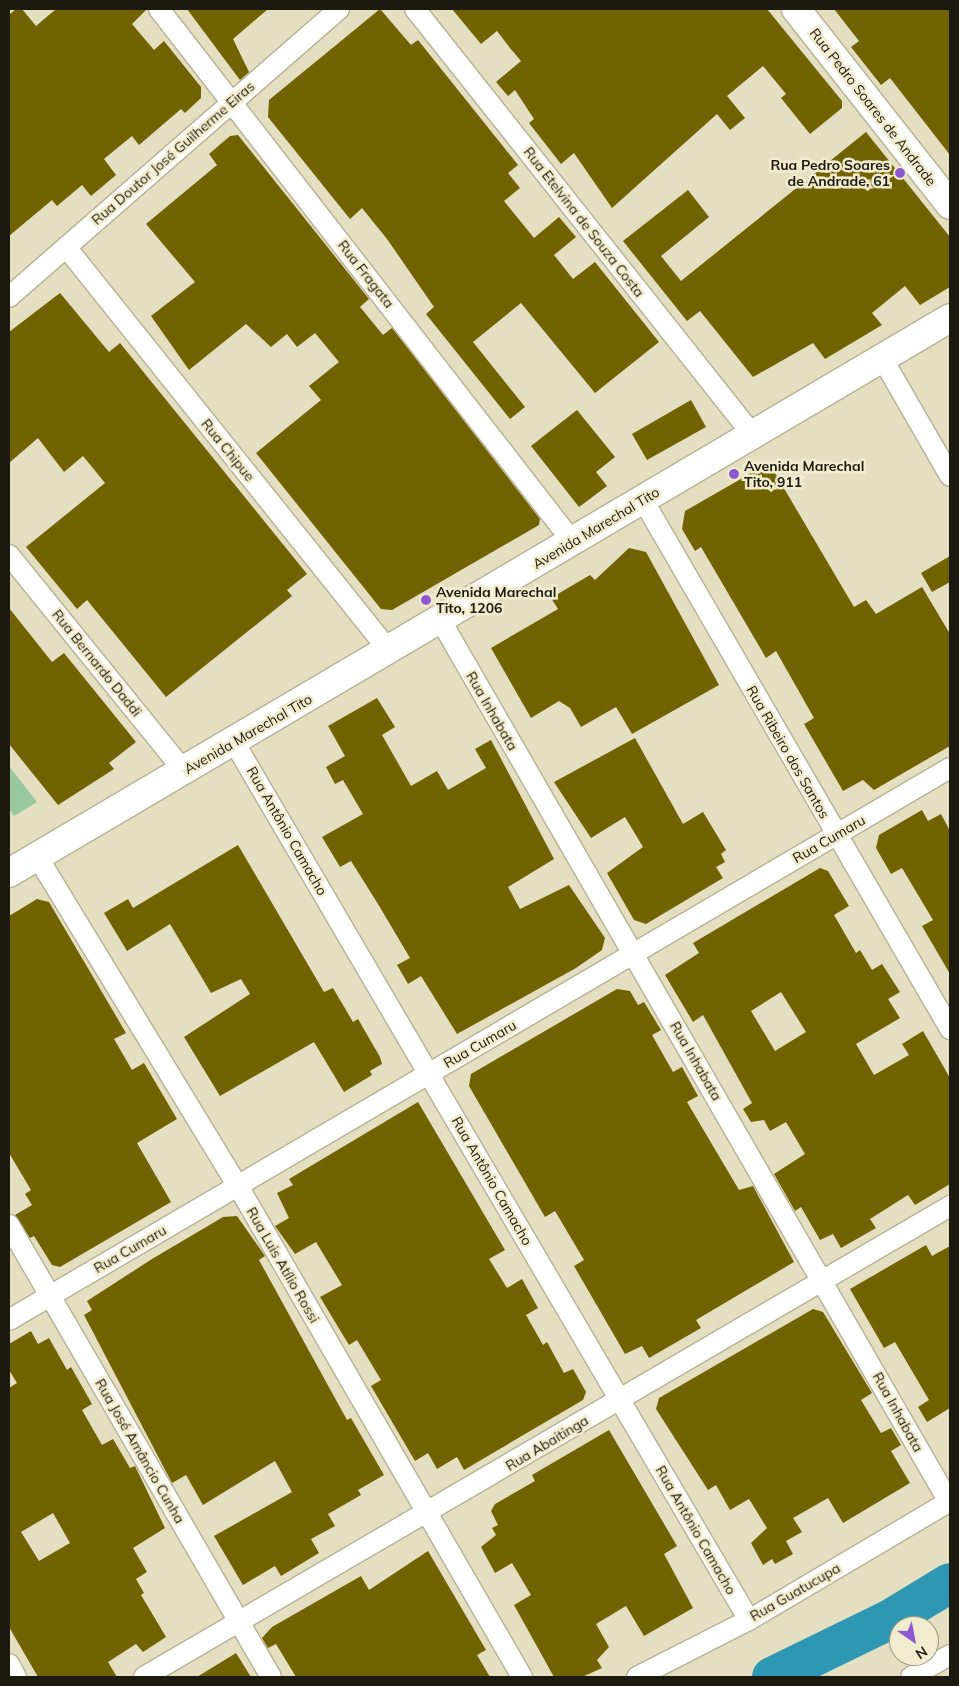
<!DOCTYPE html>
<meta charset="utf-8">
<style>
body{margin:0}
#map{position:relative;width:959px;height:1686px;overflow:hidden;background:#e4dfc1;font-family:Mulish,sans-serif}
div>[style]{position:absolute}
.green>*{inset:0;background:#98c89e}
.river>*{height:40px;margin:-20px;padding:0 20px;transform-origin:20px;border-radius:20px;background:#2e98b4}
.building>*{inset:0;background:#716202}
.roads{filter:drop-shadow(1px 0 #b6b194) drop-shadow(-1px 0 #b6b194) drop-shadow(0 1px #b6b194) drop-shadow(0 -1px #b6b194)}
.street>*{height:20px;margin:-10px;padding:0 10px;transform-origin:10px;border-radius:10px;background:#fff}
.secondary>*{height:28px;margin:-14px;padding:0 14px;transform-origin:14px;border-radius:14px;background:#fff}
.primary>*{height:28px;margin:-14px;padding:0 14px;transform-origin:14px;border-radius:14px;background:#fff}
.dots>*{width:14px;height:14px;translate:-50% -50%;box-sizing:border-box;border:2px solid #f2ecce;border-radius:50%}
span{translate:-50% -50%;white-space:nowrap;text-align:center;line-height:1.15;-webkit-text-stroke:5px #f2ecce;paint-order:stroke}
.street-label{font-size:14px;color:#1c1a0f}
.poi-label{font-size:14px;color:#1c1a0f;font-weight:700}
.right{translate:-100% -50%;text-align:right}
.left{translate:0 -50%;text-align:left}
.frame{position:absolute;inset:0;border:10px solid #1c1a0f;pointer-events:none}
.north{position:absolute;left:889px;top:1616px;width:50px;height:50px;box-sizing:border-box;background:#f2ecce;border:1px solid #9c9882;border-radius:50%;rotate:147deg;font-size:14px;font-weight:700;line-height:20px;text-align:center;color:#1c1a0f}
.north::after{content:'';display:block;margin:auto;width:18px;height:22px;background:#8c59d1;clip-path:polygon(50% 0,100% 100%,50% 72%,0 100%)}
</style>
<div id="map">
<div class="green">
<i style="clip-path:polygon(9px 766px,37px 802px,14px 816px,9px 809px)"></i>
</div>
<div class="river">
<i style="left:772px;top:1677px;width:130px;rotate:-26deg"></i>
<i style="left:889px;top:1620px;width:71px;rotate:-31.2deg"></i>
</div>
<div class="building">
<i style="clip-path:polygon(16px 9px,22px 9px,36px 26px,56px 9px,147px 9px,132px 24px,154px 50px,164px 41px,201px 87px,201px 98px,185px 113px,181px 109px,139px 145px,132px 136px,104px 159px,116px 175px,91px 196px,82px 185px,57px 206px,52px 200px,9px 236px,9px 15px)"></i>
<i style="clip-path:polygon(187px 9px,268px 9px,233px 39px,249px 72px,240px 80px)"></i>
<i style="clip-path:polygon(380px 9px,411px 45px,418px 40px,518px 165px,508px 173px,520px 188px,504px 201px,534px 238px,559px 217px,576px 237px,554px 255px,573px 279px,595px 262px,659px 342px,595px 393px,521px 303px,473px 342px,525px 407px,510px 419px,426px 314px,434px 307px,387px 239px,362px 208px,350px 219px,268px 117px,269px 100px)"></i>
<i style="clip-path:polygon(452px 9px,767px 9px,842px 101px,842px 108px,810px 134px,781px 98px,786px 94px,763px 66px,727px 96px,745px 118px,730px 130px,717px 114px,612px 208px,574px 153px,561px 164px,529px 123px,534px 119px,515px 90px,508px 96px,496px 82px,521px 61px,510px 48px,497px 31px,481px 44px)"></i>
<i style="clip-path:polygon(834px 9px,950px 9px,950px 155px,890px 78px,881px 85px,851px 47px,859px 41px)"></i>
<i style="clip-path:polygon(866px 132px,950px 237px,950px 287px,920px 305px,905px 286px,872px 313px,882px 325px,825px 359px,813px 343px,753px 377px,700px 311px,687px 321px,623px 241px,688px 190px,709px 217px,661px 256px,681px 281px)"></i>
<i style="clip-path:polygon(238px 135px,369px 299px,360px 307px,383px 335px,392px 328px,540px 519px,539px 525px,392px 610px,381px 609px,256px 453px,321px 400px,309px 386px,339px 362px,315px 333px,297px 347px,287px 334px,271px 347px,246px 324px,189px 370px,151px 316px,195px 282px,146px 224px,217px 165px,209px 154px,230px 136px)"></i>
<i style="clip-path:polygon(60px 293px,109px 352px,120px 343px,307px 574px,287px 590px,292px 596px,166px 697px,87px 600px,77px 609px,26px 547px,105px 483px,83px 456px,64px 472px,38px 438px,9px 463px,9px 332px)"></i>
<i style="clip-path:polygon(691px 400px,706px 427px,647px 460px,632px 434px)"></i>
<i style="clip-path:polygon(577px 410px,615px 457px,596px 472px,607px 486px,579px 507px,531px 446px)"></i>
<i style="clip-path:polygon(769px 463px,854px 607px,866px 600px,876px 614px,922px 587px,950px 634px,950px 746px,874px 790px,863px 780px,843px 791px,804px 724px,814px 718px,776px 651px,766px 658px,701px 547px,695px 551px,682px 529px,685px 511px)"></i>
<i style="clip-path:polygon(629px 548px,646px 552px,719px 685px,632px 734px,616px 707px,581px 727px,570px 708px,559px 701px,531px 718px,491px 648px,558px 609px,551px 598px,590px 575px,595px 580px)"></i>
<i style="clip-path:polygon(950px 556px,950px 582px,932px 592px,921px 573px)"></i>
<i style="clip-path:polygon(9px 608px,52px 662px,64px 653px,136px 742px,109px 763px,114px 769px,58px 805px,9px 744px)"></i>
<i style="clip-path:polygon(377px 698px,395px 727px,382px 735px,411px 786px,437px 771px,448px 790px,486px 768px,475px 749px,491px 740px,554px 859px,508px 887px,520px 909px,569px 885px,605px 938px,602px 950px,576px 968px,457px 1034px,421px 976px,408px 984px,397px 965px,410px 958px,378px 904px,351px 861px,340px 867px,322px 837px,363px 814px,343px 780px,335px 784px,326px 767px,345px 756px,328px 726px)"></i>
<i style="clip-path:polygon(635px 738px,683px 824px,703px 812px,726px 850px,721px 854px,725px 862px,716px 867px,723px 878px,646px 924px,634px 920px,607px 873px,643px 847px,625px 817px,591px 838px,554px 782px)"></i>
<i style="clip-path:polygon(922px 810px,928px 821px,941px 814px,950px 831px,950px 974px,922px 926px,933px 920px,902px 868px,891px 874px,876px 848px,879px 835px)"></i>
<i style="clip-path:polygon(238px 845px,324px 992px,333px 988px,353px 1022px,358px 1019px,380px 1057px,382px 1064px,370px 1071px,372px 1075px,344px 1092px,314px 1042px,220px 1096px,184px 1037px,250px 994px,241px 979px,211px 993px,170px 924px,127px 951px,104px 913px,128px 899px,133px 908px)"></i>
<i style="clip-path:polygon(evenodd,820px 868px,828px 871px,849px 906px,834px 915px,856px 953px,860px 950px,872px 970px,882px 964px,900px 992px,888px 999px,900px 1018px,856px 1044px,874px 1075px,909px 1055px,902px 1044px,923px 1031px,950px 1078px,950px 1184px,915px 1205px,908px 1195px,870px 1219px,876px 1228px,841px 1248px,833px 1234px,820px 1240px,801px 1207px,795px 1211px,774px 1174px,805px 1154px,786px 1122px,770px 1131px,764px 1120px,751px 1122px,743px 1109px,752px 1103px,703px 1015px,693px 1022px,665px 975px,699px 953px,693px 943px,820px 868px,781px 992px,806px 1032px,775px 1051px,751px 1011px,781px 992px)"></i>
<i style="clip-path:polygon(37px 899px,49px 902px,126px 1033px,114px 1039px,132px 1070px,144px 1063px,177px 1119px,137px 1143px,171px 1202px,60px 1267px,52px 1265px,34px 1236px,30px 1238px,15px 1215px,32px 1205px,25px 1194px,31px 1190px,9px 1153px,9px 916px)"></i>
<i style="clip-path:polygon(617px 989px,630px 991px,638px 1005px,644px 1002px,661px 1030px,652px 1035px,673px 1072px,682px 1067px,698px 1096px,687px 1102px,739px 1190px,753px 1186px,794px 1262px,696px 1320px,701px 1328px,649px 1358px,642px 1346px,625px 1354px,574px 1266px,584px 1260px,555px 1211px,545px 1217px,469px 1086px,471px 1074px)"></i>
<i style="clip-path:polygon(418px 1102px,505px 1250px,489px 1259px,507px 1288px,522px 1279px,538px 1308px,526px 1315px,543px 1345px,547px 1342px,564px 1373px,573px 1369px,586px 1392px,583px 1400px,464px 1470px,457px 1457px,437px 1469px,428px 1453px,415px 1461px,371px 1386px,381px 1380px,357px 1340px,349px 1345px,320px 1297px,342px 1285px,316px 1242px,295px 1254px,275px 1226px,289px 1218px,277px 1193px,293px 1185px,289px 1179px)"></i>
<i style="clip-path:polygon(237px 1216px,265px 1256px,259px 1260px,347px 1420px,351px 1418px,384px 1475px,358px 1490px,361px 1495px,328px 1514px,335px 1526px,311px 1539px,319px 1553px,281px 1576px,275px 1566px,243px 1585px,214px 1536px,292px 1492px,275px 1461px,203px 1505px,186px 1475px,172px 1483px,84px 1315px,92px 1310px,87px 1301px,152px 1259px,223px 1217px)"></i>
<i style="clip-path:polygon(926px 1245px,932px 1256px,950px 1246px,950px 1408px,927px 1422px,918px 1407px,929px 1400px,895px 1342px,884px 1348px,850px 1289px)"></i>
<i style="clip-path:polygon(813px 1309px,823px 1312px,872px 1393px,861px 1400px,881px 1433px,891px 1428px,901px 1445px,891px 1451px,910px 1483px,843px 1523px,828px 1498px,793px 1518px,802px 1532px,786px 1541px,793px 1554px,775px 1564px,772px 1559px,763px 1565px,751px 1543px,767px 1528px,749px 1499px,730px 1510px,716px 1485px,708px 1490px,656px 1409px,659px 1398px)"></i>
<i style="clip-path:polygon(evenodd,31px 1331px,38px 1344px,49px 1338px,67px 1370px,71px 1367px,92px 1404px,82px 1410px,102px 1445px,113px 1439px,130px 1468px,135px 1466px,165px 1528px,133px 1548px,147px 1572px,136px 1579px,144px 1593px,141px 1595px,166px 1637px,143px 1652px,136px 1644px,108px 1662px,117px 1677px,38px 1677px,9px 1627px,9px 1388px,17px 1383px,9px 1370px,9px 1344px,31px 1331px,53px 1513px,70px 1543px,39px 1561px,21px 1532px,53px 1513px)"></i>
<i style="clip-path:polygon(609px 1430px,677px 1546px,664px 1554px,693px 1608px,644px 1636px,626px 1606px,596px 1624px,609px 1647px,597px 1660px,602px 1668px,582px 1677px,554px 1677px,514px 1605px,531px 1595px,512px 1563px,495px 1573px,481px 1547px,496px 1535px,492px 1528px,498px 1525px,491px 1511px,495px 1504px,535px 1481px,532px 1475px)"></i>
<i style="clip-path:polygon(428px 1551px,486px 1650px,477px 1655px,490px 1677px,296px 1677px,276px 1644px,268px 1648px,262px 1638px,272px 1627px,361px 1576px,369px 1590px)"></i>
<i style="clip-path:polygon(236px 1653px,251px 1677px,197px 1677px)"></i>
</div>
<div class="roads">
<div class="street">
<i style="left:159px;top:9px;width:673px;rotate:52.18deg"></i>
<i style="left:415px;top:9px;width:542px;rotate:51.59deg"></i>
<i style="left:66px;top:247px;width:519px;rotate:51.34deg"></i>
<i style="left:9px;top:297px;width:438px;rotate:-41.1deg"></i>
<i style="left:882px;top:358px;width:136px;rotate:60deg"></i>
<i style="left:643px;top:500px;width:612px;rotate:59.87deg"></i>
<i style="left:9px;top:555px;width:278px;rotate:51deg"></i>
<i style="left:441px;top:621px;width:1017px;rotate:60.03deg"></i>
<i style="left:234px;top:742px;width:1018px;rotate:59.61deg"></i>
<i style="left:37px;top:856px;width:386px;rotate:58.7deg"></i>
<i style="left:238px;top:1186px;width:567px;rotate:59.95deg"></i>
<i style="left:9px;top:1225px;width:522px;rotate:59.9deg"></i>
<i style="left:9px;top:1320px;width:1091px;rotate:-30.4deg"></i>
<i style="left:9px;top:1664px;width:15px;rotate:62deg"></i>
<i style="left:144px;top:1677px;width:934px;rotate:-30.3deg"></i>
<i style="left:637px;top:1677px;width:126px;rotate:-27deg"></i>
<i style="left:749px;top:1620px;width:234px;rotate:-30.6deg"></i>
<i style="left:911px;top:1677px;width:45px;rotate:-29.4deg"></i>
</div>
<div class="secondary">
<i style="left:796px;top:9px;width:249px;rotate:51.8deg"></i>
</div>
<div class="primary">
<i style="left:9px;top:873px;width:1092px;rotate:-30.53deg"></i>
</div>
</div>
<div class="dots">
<i style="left:900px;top:173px;background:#8c59d1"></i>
<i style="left:734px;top:474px;background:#8c59d1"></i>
<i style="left:426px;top:600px;background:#8c59d1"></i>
</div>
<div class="street-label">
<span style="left:873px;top:107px;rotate:52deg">Rua Pedro Soares de Andrade</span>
<span style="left:173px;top:153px;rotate:-41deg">Rua Doutor José Guilherme Eiras</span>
<span style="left:584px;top:222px;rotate:52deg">Rua Etelvina de Souza Costa</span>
<span style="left:366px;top:274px;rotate:52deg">Rua Fragata</span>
<span style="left:228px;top:450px;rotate:51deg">Rua Chipue</span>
<span style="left:596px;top:528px;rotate:-31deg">Avenida Marechal Tito</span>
<span style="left:97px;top:663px;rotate:51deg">Rua Bernardo Daddi</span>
<span style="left:492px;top:711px;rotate:60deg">Rua Inhabata</span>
<span style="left:248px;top:734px;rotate:-30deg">Avenida Marechal Tito</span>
<span style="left:788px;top:752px;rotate:60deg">Rua Ribeiro dos Santos</span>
<span style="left:287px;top:831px;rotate:60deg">Rua Antônio Camacho</span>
<span style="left:829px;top:839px;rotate:-30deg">Rua Cumaru</span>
<span style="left:480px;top:1044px;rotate:-30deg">Rua Cumaru</span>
<span style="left:696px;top:1061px;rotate:60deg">Rua Inhabata</span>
<span style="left:492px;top:1181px;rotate:60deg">Rua Antônio Camacho</span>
<span style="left:130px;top:1249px;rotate:-30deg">Rua Cumaru</span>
<span style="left:283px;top:1265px;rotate:60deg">Rua Luis Atílio Rossi</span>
<span style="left:898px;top:1412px;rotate:61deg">Rua Inhabata</span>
<span style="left:547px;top:1443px;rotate:-31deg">Rua Abaitinga</span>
<span style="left:140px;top:1451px;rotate:60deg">Rua José Amâncio Cunha</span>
<span style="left:696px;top:1530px;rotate:60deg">Rua Antônio Camacho</span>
<span style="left:795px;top:1592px;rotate:-30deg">Rua Guatucupa</span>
</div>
<div class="poi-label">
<span class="right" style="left:890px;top:173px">Rua Pedro Soares<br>de Andrade, 61</span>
<span class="left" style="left:744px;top:474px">Avenida Marechal<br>Tito, 911</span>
<span class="left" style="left:436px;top:600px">Avenida Marechal<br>Tito, 1206</span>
</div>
<div class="frame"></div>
<div class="north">N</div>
</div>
